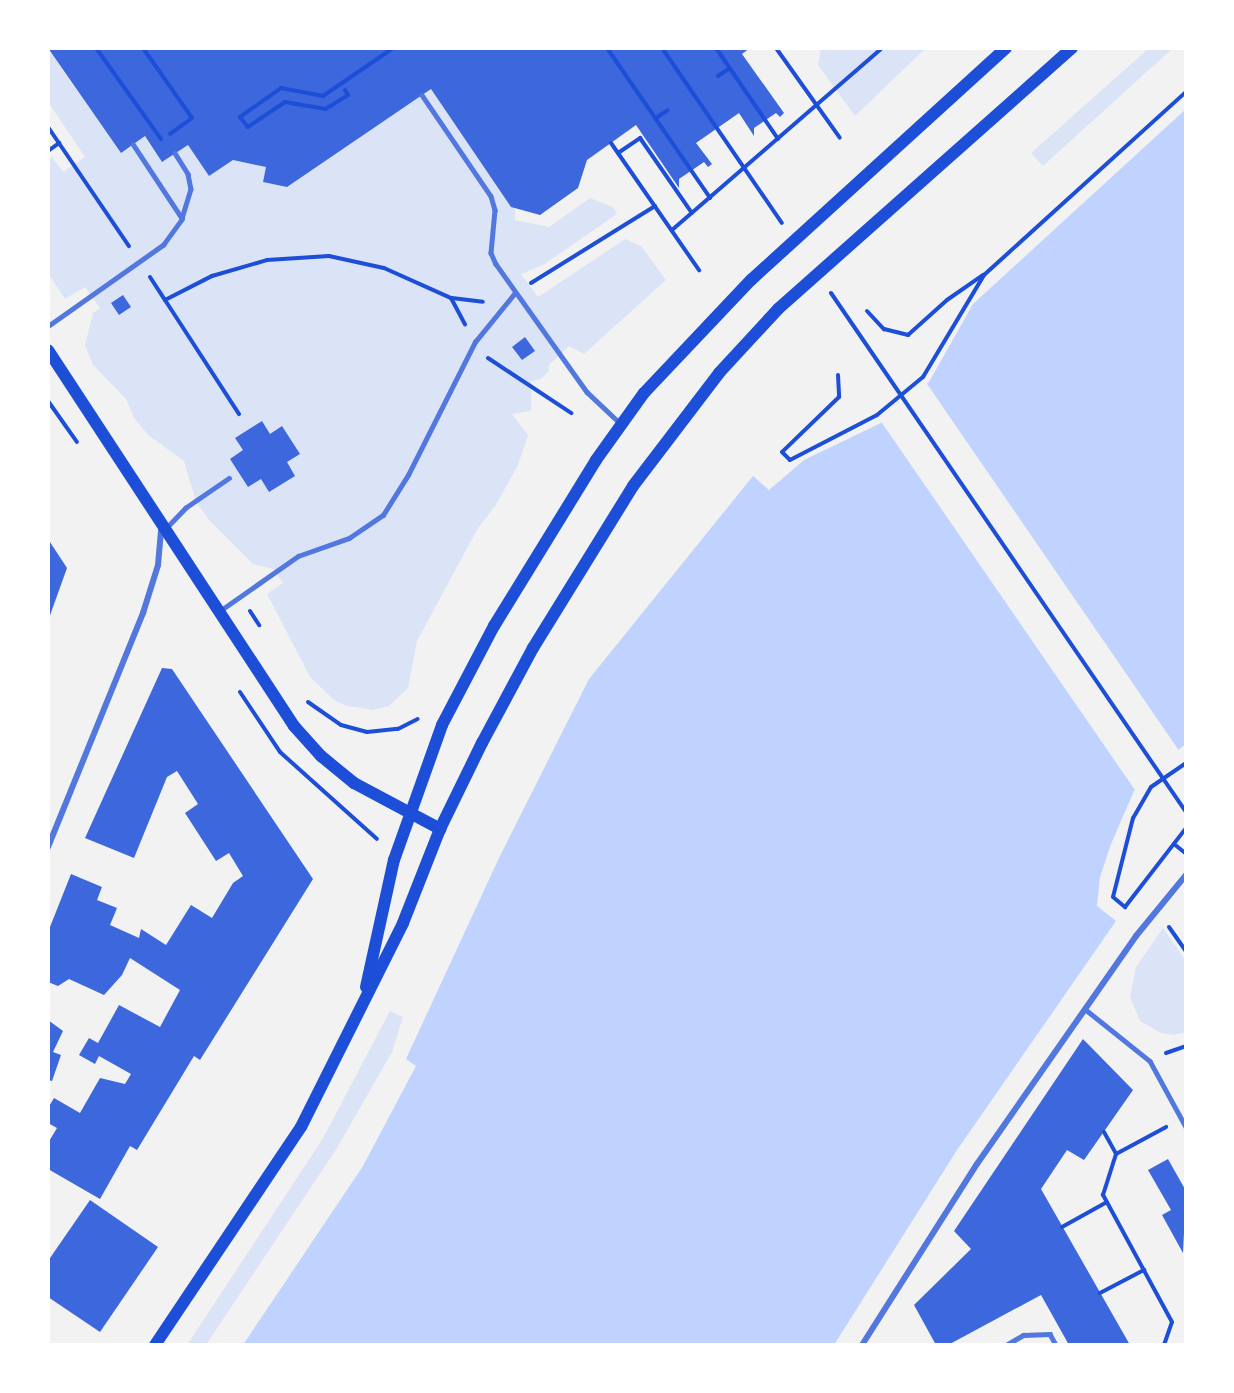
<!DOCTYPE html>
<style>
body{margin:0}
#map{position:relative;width:1234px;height:1393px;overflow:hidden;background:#f2f2f2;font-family:Overpass,sans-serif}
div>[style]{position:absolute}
.green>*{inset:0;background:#dbe4f7}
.water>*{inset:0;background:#bfd3fe}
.pier>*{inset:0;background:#f2f2f2}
.building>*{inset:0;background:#3d67dc}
.path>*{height:4px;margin:-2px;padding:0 2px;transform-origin:2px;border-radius:2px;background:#1d4ed8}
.service>*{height:4.5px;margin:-2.25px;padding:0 2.25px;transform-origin:2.25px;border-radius:2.25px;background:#5277de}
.minor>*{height:6px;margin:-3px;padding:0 3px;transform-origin:3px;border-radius:3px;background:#5277de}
.secondary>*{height:12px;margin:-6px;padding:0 6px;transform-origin:6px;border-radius:6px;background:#1d4ed8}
span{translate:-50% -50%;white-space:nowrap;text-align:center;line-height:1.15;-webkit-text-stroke:4.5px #fff;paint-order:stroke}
.frame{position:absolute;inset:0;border:50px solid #fff;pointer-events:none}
</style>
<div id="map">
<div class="green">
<i style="clip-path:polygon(821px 48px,926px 48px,855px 116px,818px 65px)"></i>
<i style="clip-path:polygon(1149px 48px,1173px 48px,1043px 166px,1031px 153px)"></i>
<i style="clip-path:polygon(48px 49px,121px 153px,145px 136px,162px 162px,188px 145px,209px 176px,233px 160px,266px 167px,263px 182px,287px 187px,431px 89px,515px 209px,515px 220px,549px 227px,590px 198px,613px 207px,617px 214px,543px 265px,521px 274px,538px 297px,625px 239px,641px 246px,666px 280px,584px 354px,569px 346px,549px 365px,549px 371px,541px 379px,531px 381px,531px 411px,512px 414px,528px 435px,518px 465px,496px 505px,478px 528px,417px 641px,408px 688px,389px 706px,373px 710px,347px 706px,334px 700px,310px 677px,267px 594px,283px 583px,273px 569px,253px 564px,209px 520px,196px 502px,184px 461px,148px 435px,134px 418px,126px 399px,93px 365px,85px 345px,93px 313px,100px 308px,85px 287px,65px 299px,48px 273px,48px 159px,52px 157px,63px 172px,85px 157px,48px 102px)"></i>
<i style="clip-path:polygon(1163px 928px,1186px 961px,1186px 1032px,1174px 1035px,1161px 1033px,1140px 1021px,1130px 997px,1136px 967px)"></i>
<i style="clip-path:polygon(390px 1011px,403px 1017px,392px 1052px,337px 1148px,206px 1345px,187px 1345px,322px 1140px)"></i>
</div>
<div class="water">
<i style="clip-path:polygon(1186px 109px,1186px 744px,1157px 765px,1134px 791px,1111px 844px,1100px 877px,1097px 906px,1116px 921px,957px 1150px,834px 1345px,243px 1345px,363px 1166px,416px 1066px,406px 1059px,499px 858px,589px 679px,753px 476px,769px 490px,804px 460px,881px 423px,929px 382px,973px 304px)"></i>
</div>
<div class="pier">
<i style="clip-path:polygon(925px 381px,1180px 752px,1137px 793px,880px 420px)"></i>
</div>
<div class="building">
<i style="clip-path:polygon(48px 48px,750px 48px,742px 54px,784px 113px,780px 117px,776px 113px,754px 128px,754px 136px,739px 113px,696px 143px,712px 164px,708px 167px,704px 162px,679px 179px,679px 188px,636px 125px,587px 160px,578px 188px,540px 215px,511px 207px,431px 89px,287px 187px,263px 182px,266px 167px,233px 160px,209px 176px,188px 145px,162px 162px,145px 136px,121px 153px)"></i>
<i style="clip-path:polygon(123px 295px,131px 307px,119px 315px,111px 303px)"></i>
<i style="clip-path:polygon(525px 337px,535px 351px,522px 360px,512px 347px)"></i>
<i style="clip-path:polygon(262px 421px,270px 434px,282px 426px,300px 454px,287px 462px,295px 476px,269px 492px,261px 479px,248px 487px,230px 459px,243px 450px,235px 438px)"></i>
<i style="clip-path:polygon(48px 539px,67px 568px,48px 621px)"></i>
<i style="clip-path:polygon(162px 668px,172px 669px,313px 879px,200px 1060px,194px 1056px,137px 1150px,130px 1146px,100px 1199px,48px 1169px,48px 1143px,57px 1128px,48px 1123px,48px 1108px,54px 1098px,80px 1113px,100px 1078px,125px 1084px,131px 1074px,99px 1056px,95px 1064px,79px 1055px,89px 1038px,98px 1043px,119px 1005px,160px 1027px,180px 990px,130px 958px,122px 975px,104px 995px,69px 979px,58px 986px,48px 982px,48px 932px,71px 874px,102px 887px,97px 900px,117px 908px,110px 925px,139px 938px,141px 929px,166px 945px,191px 905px,212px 918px,233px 883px,243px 876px,229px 853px,216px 861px,185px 813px,198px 804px,177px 771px,167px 777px,134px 858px,85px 838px)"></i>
<i style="clip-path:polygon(48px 1020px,63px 1031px,53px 1052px,61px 1055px,52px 1081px,48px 1080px)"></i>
<i style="clip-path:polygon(1083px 1039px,1133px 1090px,1084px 1160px,1067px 1150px,1041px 1189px,1130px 1345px,1069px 1345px,1041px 1295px,948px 1345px,936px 1345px,914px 1305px,971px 1249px,954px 1231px)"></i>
<i style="clip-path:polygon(1168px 1159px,1186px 1191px,1183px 1253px,1162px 1215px,1171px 1210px,1148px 1170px)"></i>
<i style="clip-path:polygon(90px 1200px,158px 1247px,100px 1332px,48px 1297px,48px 1261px)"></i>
</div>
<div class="path">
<i style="left:96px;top:48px;width:112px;rotate:54.5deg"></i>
<i style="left:143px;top:48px;width:85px;rotate:55deg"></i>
<i style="left:192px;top:118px;width:27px;rotate:144deg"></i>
<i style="left:607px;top:48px;width:182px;rotate:55.5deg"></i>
<i style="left:662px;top:48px;width:212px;rotate:55.6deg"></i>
<i style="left:716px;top:48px;width:110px;rotate:55.7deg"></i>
<i style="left:776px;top:48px;width:110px;rotate:54.6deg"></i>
<i style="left:718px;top:76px;width:14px;rotate:-34deg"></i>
<i style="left:345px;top:90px;width:6px;rotate:59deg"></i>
<i style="left:348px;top:95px;width:26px;rotate:148deg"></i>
<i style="left:326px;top:109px;width:42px;rotate:-170.3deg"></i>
<i style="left:285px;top:102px;width:45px;rotate:146deg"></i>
<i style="left:248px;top:127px;width:13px;rotate:-129deg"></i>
<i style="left:240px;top:117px;width:50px;rotate:-35.3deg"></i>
<i style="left:281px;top:88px;width:43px;rotate:10.8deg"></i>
<i style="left:323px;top:96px;width:85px;rotate:-34.4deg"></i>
<i style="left:656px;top:118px;width:14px;rotate:-34deg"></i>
<i style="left:48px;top:127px;width:144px;rotate:55.8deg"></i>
<i style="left:611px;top:143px;width:155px;rotate:55.3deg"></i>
<i style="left:48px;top:151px;width:14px;rotate:-36deg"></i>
<i style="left:618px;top:153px;width:27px;rotate:-34deg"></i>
<i style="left:640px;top:138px;width:91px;rotate:55.3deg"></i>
<i style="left:672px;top:230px;width:278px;rotate:-40.9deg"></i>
<i style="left:150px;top:277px;width:27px;rotate:57deg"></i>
<i style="left:165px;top:300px;width:53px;rotate:-27.1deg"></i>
<i style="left:212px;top:276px;width:57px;rotate:-16.2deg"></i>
<i style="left:267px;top:260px;width:62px;rotate:-3.7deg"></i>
<i style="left:329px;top:256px;width:56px;rotate:12.3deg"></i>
<i style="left:384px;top:268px;width:73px;rotate:24.1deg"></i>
<i style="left:451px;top:298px;width:30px;rotate:62deg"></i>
<i style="left:531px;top:283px;width:146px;rotate:-31.8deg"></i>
<i style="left:831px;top:293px;width:629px;rotate:55.63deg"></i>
<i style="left:452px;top:298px;width:31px;rotate:7deg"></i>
<i style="left:165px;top:300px;width:136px;rotate:57deg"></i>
<i style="left:867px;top:311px;width:25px;rotate:47deg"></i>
<i style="left:884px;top:329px;width:25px;rotate:14deg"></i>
<i style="left:908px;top:335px;width:52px;rotate:-41.9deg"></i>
<i style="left:947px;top:300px;width:44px;rotate:-34.8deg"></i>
<i style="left:488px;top:358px;width:100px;rotate:33.5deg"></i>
<i style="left:838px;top:375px;width:22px;rotate:87deg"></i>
<i style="left:839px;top:397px;width:79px;rotate:136deg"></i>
<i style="left:782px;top:452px;width:11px;rotate:45deg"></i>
<i style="left:790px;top:460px;width:98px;rotate:-27.3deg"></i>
<i style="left:877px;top:415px;width:60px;rotate:-39.6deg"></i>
<i style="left:923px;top:377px;width:119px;rotate:-59.1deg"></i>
<i style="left:984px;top:275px;width:273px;rotate:-42.2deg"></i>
<i style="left:48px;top:401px;width:50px;rotate:54.7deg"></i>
<i style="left:250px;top:611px;width:17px;rotate:57deg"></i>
<i style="left:240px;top:692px;width:72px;rotate:56.3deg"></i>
<i style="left:280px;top:752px;width:130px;rotate:41.9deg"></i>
<i style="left:308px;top:702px;width:40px;rotate:34.9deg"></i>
<i style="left:341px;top:725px;width:27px;rotate:15deg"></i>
<i style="left:367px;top:732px;width:31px;rotate:-6deg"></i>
<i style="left:398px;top:729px;width:22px;rotate:-27deg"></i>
<i style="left:1186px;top:763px;width:42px;rotate:145.6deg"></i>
<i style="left:1151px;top:787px;width:36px;rotate:120deg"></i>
<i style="left:1133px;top:818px;width:81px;rotate:104.2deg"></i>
<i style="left:1113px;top:897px;width:16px;rotate:40deg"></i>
<i style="left:1125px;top:907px;width:100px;rotate:-52.3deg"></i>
<i style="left:1174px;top:844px;width:14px;rotate:39deg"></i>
<i style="left:1169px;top:927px;width:29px;rotate:55deg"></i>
<i style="left:1166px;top:1053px;width:21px;rotate:-19deg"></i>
<i style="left:1104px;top:1132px;width:25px;rotate:61deg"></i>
<i style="left:1062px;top:1227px;width:51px;rotate:-29.1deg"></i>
<i style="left:1100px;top:1293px;width:50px;rotate:-27.6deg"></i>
<i style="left:1164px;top:1345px;width:24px;rotate:-71deg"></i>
<i style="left:1172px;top:1322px;width:145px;rotate:-118.5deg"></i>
<i style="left:1103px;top:1195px;width:43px;rotate:-72.4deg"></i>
<i style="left:1116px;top:1154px;width:57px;rotate:-28.4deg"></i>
</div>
<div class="service">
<i style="left:422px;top:95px;width:122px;rotate:55.7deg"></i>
<i style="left:491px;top:196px;width:15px;rotate:74deg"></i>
<i style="left:495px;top:210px;width:43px;rotate:95.3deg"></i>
<i style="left:491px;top:253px;width:12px;rotate:66deg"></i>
<i style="left:496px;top:264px;width:157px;rotate:54.6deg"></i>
<i style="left:587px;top:392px;width:47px;rotate:43.3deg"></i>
<i style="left:175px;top:153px;width:25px;rotate:58deg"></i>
<i style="left:188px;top:174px;width:15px;rotate:79deg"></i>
<i style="left:191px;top:189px;width:31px;rotate:107deg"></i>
<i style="left:48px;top:326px;width:141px;rotate:-35.2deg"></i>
<i style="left:163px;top:245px;width:32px;rotate:-54deg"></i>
<i style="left:182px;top:219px;width:89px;rotate:-123.5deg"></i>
<i style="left:166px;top:528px;width:28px;rotate:-46deg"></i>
<i style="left:185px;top:508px;width:53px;rotate:-34.3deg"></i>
<i style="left:221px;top:610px;width:94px;rotate:-35deg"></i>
<i style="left:298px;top:556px;width:54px;rotate:-19.4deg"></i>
<i style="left:349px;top:538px;width:41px;rotate:-34.1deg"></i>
<i style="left:383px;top:515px;width:47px;rotate:-58deg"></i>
<i style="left:408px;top:475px;width:149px;rotate:-63.3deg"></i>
<i style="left:475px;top:342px;width:62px;rotate:-50.9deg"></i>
<i style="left:1085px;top:1009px;width:83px;rotate:38.7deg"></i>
<i style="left:1150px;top:1061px;width:75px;rotate:61.4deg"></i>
<i style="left:1006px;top:1345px;width:20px;rotate:-30deg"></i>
<i style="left:1023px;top:1335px;width:27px;rotate:-2deg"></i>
<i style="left:1050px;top:1334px;width:13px;rotate:61deg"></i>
</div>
<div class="minor">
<i style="left:48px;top:847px;width:253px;rotate:-67.9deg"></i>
<i style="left:143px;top:613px;width:50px;rotate:-72.6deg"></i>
<i style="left:158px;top:565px;width:38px;rotate:-85deg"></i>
<i style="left:862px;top:1345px;width:214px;rotate:-57.6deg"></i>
<i style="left:977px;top:1164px;width:278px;rotate:-55.1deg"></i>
<i style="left:1136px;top:936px;width:79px;rotate:-50.7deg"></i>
</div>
<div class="secondary">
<i style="left:48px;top:350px;width:449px;rotate:56.8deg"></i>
<i style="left:294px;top:726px;width:40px;rotate:48deg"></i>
<i style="left:321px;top:756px;width:43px;rotate:39.3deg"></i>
<i style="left:354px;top:783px;width:98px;rotate:28.1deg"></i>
<i style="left:366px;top:987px;width:130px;rotate:-77.6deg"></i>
<i style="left:394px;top:860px;width:143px;rotate:-70.4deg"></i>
<i style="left:442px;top:725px;width:112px;rotate:-62.3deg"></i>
<i style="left:494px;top:626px;width:195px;rotate:-58.4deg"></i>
<i style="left:596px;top:460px;width:82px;rotate:-54.4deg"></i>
<i style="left:644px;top:393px;width:156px;rotate:-46.6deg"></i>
<i style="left:751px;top:280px;width:345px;rotate:-42.3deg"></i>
<i style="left:155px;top:1345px;width:262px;rotate:-56.2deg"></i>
<i style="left:301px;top:1127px;width:228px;rotate:-63.4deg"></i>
<i style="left:403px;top:923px;width:101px;rotate:-68.5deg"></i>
<i style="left:440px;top:829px;width:96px;rotate:-64deg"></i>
<i style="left:482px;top:743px;width:108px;rotate:-61.8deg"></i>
<i style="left:533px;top:648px;width:190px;rotate:-58.3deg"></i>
<i style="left:633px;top:486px;width:142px;rotate:-52.7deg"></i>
<i style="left:719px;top:373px;width:87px;rotate:-47.3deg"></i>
<i style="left:778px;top:309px;width:393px;rotate:-41.6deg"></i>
</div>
<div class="frame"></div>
</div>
